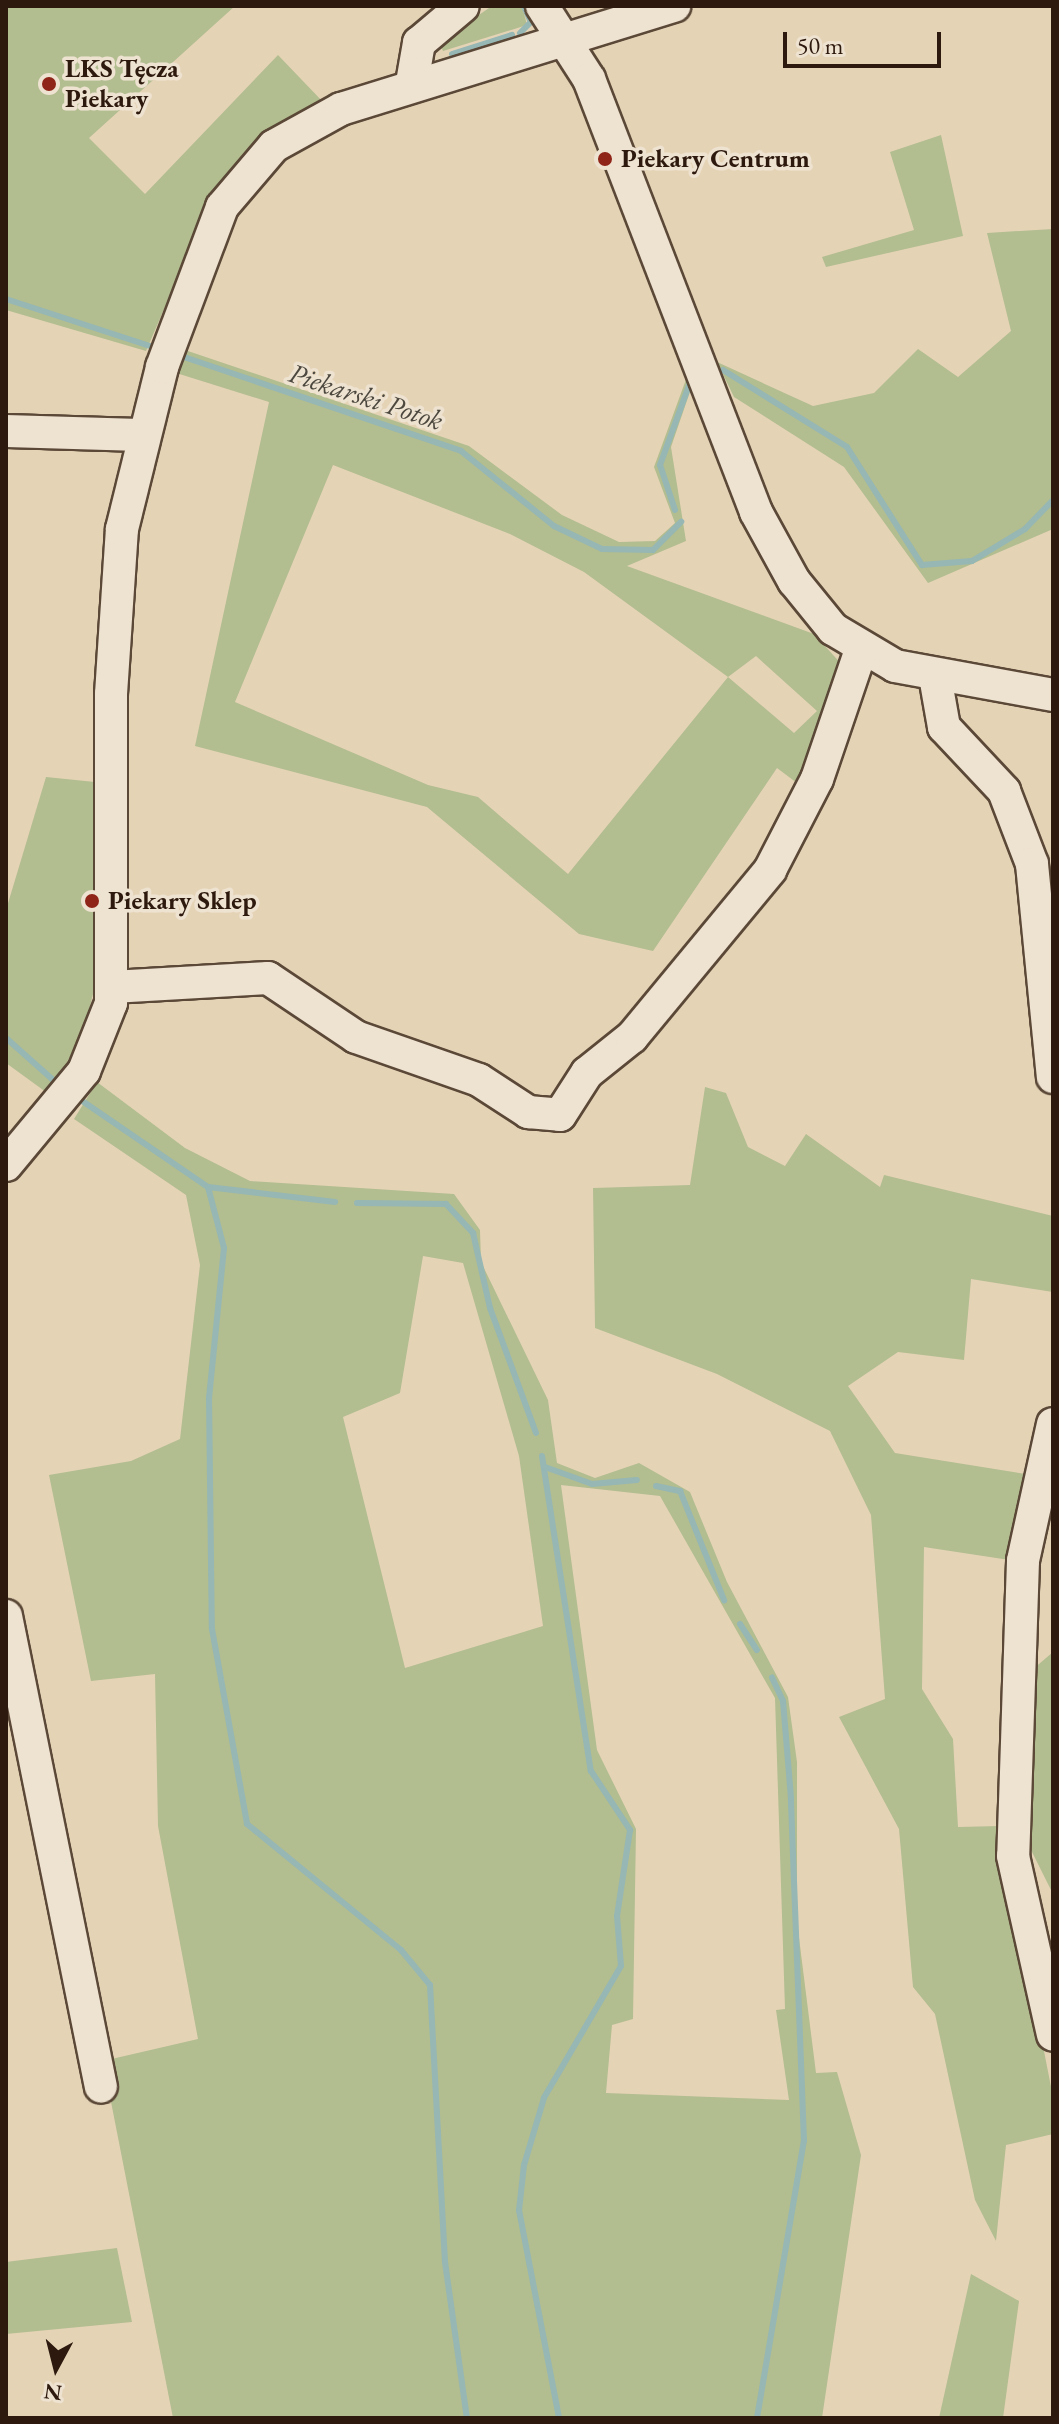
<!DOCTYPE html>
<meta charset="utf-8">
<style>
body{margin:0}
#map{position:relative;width:1059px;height:2424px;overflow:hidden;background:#e5d3b6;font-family:"EB Garamond",serif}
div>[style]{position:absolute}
.green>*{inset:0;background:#b2bd90}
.stream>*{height:6px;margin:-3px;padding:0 3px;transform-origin:3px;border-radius:3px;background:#96b7b4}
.roads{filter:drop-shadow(2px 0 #5b4837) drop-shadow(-2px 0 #5b4837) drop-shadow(0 2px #5b4837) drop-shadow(0 -2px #5b4837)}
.minor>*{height:32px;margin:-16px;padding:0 16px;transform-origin:16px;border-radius:16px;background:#eee2d0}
.dots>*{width:22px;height:22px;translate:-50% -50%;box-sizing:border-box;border:4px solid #eee2d0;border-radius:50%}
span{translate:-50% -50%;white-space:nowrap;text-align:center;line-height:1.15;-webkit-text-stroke:7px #eee2d0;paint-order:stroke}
.poi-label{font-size:26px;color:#2d190d;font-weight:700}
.left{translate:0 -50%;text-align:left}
.water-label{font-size:28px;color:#4c483f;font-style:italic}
.frame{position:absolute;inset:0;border:8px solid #2d190d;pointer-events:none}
.north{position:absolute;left:16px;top:2328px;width:80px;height:80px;-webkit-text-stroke:6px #eee2d0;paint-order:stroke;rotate:187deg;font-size:22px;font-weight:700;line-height:32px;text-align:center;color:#2d190d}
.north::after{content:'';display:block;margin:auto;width:28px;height:36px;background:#2d190d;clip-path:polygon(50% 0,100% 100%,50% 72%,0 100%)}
.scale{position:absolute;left:783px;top:32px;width:158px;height:36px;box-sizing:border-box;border:4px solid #2d190d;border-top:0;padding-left:10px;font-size:24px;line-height:28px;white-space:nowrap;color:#2d190d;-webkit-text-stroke:6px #eee2d0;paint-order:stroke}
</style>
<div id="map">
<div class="green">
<i style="clip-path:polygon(6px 6px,235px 6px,89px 138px,145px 194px,278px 55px,324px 103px,205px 214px,146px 351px,6px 310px)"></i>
<i style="clip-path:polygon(492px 6px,522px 6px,527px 25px,443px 51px,439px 42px)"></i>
<i style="clip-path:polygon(941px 135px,963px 236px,826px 267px,822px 257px,914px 230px,890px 152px)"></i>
<i style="clip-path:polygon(1053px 229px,1053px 529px,928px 583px,844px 467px,734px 397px,717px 362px,813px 406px,874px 393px,918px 349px,958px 377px,1011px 331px,987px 233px)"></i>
<i style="clip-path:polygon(evenodd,179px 348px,469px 446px,562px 515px,619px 542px,655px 541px,675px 523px,654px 467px,688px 374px,693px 383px,671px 447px,686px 541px,627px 566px,814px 634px,845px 668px,805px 789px,777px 768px,653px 951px,579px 934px,427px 807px,195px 746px,269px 402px,173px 372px,179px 348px,333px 465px,510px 534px,584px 572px,728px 677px,568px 874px,478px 797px,428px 785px,235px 702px,333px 465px,179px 348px,756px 656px,817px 711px,794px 733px,728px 677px,756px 656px)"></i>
<i style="clip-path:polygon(46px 777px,95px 782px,95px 986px,84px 1030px,50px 1095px,6px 1063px,6px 910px)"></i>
<i style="clip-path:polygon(evenodd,97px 1082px,185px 1148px,250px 1181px,454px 1194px,480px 1230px,481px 1262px,548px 1400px,557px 1463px,595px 1478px,639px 1463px,690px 1492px,727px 1582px,788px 1697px,797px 1762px,797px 1922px,816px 2073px,837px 2072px,861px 2155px,822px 2418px,173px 2418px,103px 2061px,198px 2039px,158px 1826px,155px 1674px,91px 1681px,49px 1475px,131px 1461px,180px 1439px,200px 1265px,186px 1195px,74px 1119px,97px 1082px,423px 1256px,463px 1263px,519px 1456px,543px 1626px,405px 1668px,343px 1417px,400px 1393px,423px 1256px,97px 1082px,561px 1485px,660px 1496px,775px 1698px,785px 2009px,776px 2010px,789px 2100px,606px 2093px,612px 2025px,633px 2019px,636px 1829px,597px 1750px,561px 1485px)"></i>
<i style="clip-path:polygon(705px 1087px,726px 1093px,748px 1147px,785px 1166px,806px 1134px,880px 1187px,884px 1175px,1053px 1216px,1053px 1292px,971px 1279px,964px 1360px,898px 1352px,848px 1386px,895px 1453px,1032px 1475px,1016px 1561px,924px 1547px,922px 1689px,953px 1739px,958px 1827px,1000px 1826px,1053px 2097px,1053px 2134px,1006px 2145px,996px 2241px,975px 2200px,935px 2014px,913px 1987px,899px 1829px,839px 1717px,885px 1699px,871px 1515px,830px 1431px,717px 1374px,595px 1328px,593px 1188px,690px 1185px)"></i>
<i style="clip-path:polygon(1053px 1652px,1053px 1894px,1024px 1836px,1025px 1676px)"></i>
<i style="clip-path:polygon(117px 2248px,132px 2322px,6px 2334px,6px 2262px)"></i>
<i style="clip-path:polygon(971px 2274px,1019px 2301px,1003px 2418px,939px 2418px)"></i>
</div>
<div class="stream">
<i style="left:520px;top:33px;width:16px;rotate:-45deg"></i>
<i style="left:531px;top:22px;width:17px;rotate:-114deg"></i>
<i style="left:452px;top:54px;width:63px;rotate:-17.6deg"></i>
<i style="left:6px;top:299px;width:161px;rotate:18.1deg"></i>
<i style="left:178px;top:355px;width:299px;rotate:18.7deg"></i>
<i style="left:461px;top:451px;width:119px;rotate:38.9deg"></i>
<i style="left:554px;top:526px;width:53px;rotate:25.6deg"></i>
<i style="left:602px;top:549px;width:51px;rotate:1.1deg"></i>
<i style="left:653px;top:550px;width:40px;rotate:-45deg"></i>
<i style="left:723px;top:370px;width:146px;rotate:31.8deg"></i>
<i style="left:847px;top:447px;width:140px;rotate:57.6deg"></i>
<i style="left:922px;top:565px;width:50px;rotate:-4.6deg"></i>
<i style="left:972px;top:561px;width:62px;rotate:-31.1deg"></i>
<i style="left:1025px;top:529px;width:40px;rotate:-46deg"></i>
<i style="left:675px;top:510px;width:47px;rotate:-108.4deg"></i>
<i style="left:660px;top:465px;width:90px;rotate:-70deg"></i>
<i style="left:6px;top:1038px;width:71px;rotate:41.6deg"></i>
<i style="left:75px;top:1096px;width:161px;rotate:34.4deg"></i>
<i style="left:208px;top:1187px;width:128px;rotate:6.7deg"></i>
<i style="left:208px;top:1187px;width:63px;rotate:75.3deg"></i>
<i style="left:224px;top:1248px;width:150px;rotate:95.7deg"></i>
<i style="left:209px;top:1397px;width:232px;rotate:89.3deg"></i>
<i style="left:212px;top:1629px;width:198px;rotate:79.8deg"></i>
<i style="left:247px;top:1824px;width:199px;rotate:39.3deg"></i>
<i style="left:401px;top:1950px;width:45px;rotate:50.4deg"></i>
<i style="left:430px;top:1985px;width:277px;rotate:86.9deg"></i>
<i style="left:445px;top:2262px;width:158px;rotate:82deg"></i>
<i style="left:357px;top:1203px;width:89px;rotate:0.6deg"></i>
<i style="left:446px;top:1204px;width:40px;rotate:47deg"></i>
<i style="left:473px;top:1233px;width:77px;rotate:77.2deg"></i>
<i style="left:490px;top:1308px;width:133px;rotate:69.8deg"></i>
<i style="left:542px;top:1456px;width:319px;rotate:81.2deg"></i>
<i style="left:591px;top:1771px;width:71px;rotate:56.5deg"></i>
<i style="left:630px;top:1830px;width:87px;rotate:98.6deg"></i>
<i style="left:617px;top:1916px;width:50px;rotate:85.4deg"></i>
<i style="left:621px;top:1966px;width:153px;rotate:120.3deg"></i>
<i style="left:544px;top:2098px;width:70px;rotate:106.6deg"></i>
<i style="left:524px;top:2165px;width:45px;rotate:96.3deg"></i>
<i style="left:519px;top:2210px;width:212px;rotate:79.1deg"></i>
<i style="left:545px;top:1467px;width:50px;rotate:19.9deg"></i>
<i style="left:592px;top:1484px;width:45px;rotate:-5.1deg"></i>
<i style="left:656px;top:1486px;width:25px;rotate:12deg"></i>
<i style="left:680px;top:1491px;width:118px;rotate:68deg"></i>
<i style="left:740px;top:1624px;width:31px;rotate:57deg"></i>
<i style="left:757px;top:2418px;width:281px;rotate:-80.4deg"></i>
<i style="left:804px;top:2141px;width:343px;rotate:-92.2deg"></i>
<i style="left:791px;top:1798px;width:97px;rotate:-94.7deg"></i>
<i style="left:783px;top:1701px;width:26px;rotate:-115deg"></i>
</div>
<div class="roads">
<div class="minor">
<i style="left:542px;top:6px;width:87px;rotate:57.2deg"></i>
<i style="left:589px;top:79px;width:464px;rotate:68.9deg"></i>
<i style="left:756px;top:512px;width:79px;rotate:61.2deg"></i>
<i style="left:794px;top:581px;width:62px;rotate:50.9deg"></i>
<i style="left:833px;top:629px;width:72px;rotate:30.8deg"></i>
<i style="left:895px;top:666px;width:161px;rotate:10.4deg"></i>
<i style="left:412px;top:83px;width:41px;rotate:-80.1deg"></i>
<i style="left:419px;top:43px;width:57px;rotate:-40.1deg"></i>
<i style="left:6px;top:431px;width:135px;rotate:1.7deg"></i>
<i style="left:935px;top:676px;width:52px;rotate:80deg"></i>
<i style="left:944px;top:727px;width:88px;rotate:46.8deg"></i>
<i style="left:1004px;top:791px;width:78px;rotate:69deg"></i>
<i style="left:1032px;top:864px;width:214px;rotate:84.4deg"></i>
<i style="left:112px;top:987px;width:156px;rotate:-3.3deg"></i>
<i style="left:268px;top:978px;width:106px;rotate:33.8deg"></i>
<i style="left:356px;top:1037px;width:130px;rotate:19.3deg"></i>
<i style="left:479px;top:1080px;width:59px;rotate:33.1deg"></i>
<i style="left:528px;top:1112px;width:32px;rotate:5deg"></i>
<i style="left:560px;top:1115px;width:50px;rotate:-57.3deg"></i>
<i style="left:587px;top:1073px;width:58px;rotate:-38.7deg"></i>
<i style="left:632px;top:1037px;width:217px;rotate:-50.4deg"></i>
<i style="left:770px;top:870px;width:102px;rotate:-62.7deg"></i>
<i style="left:817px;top:779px;width:136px;rotate:-71.2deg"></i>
<i style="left:6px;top:1165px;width:122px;rotate:-50.3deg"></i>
<i style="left:84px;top:1071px;width:73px;rotate:-68.3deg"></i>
<i style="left:111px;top:1003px;width:309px;rotate:-90deg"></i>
<i style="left:111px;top:694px;width:165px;rotate:-86.2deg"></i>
<i style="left:122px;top:529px;width:167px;rotate:-76.1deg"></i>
<i style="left:162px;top:367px;width:171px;rotate:-69.4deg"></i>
<i style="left:222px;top:207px;width:80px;rotate:-49.6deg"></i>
<i style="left:274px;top:146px;width:77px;rotate:-28.9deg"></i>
<i style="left:341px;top:109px;width:349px;rotate:-17.2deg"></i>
<i style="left:1053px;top:1424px;width:140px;rotate:102.4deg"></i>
<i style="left:1023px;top:1561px;width:295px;rotate:91.9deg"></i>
<i style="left:1013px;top:1856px;width:183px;rotate:77.4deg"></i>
<i style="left:6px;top:1616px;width:480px;rotate:78.6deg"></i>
</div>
</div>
<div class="dots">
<i style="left:49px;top:84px;background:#8f2418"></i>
<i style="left:605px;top:159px;background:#8f2418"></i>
<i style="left:92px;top:901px;background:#8f2418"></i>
</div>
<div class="poi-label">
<span class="left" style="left:65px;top:84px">LKS Tęcza<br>Piekary</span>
<span class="left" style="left:621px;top:159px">Piekary Centrum</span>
<span class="left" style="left:108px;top:901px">Piekary Sklep</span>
</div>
<div class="water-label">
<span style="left:366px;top:396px;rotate:18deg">Piekarski Potok</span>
</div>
<div class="frame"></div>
<div class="north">N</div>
<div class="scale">50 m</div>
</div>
